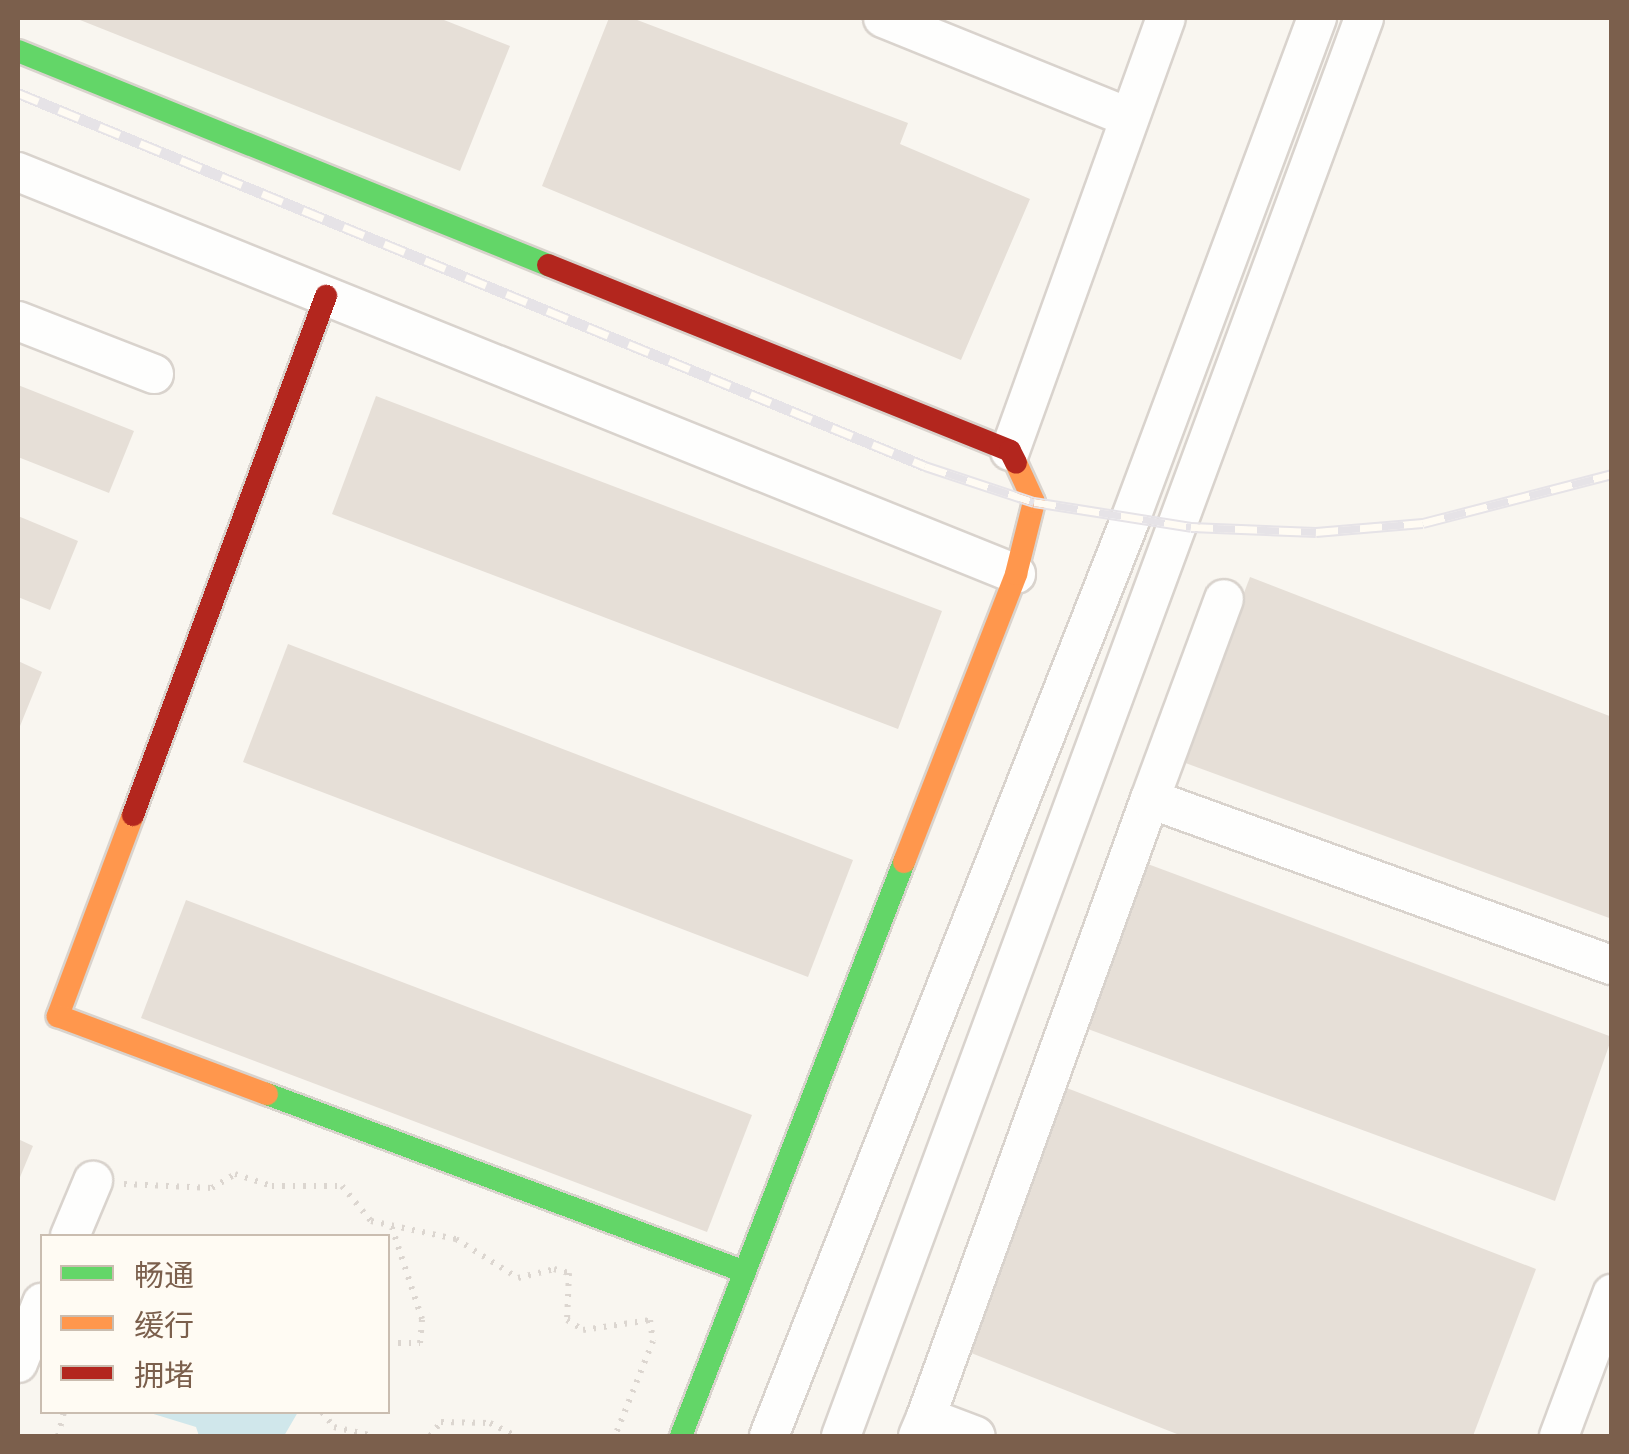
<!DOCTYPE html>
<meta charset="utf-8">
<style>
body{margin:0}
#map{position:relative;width:1629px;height:1454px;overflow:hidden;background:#f9f6f0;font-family:"DM Sans","Noto Sans SC",sans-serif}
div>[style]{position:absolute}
.water>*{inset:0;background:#d0e7eb}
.building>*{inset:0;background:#e6dfd7}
.path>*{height:6px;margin-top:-3px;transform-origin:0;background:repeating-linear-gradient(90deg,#dcd6d0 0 2.5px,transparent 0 10.5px)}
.roads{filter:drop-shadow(2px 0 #d9d3cd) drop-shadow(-2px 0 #d9d3cd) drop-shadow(0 2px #d9d3cd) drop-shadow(0 -2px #d9d3cd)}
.street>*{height:38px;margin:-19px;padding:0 19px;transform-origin:19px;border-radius:19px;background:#fefefd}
.fast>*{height:22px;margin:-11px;padding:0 11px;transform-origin:11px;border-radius:11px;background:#63d668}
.slow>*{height:22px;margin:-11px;padding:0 11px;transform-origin:11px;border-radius:11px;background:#ff974d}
.jam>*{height:22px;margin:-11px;padding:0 11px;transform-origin:11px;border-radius:11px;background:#b3261e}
.rail>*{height:11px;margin-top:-5.5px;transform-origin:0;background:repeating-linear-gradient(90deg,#fffbf3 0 22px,#e6e3e7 0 44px);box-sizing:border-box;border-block:2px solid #e6e3e7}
span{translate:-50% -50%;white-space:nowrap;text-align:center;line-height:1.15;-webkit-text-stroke:10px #fffbf3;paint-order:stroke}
.frame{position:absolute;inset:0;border:20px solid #7b5f4c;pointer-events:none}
.legend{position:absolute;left:40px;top:1234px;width:350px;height:180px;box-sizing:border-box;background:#fffbf3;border:2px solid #cabdb0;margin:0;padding:12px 18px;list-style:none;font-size:30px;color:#7b5f4c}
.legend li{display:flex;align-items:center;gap:20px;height:50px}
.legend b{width:50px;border:2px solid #cabdb0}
</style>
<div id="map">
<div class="water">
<i style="clip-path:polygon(147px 1412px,298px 1412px,284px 1436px,199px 1436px,196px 1427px)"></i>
</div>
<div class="building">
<i style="clip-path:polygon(75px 18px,439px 18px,510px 46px,460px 171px)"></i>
<i style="clip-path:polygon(609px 18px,632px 18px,908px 123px,900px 144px,1030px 199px,961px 360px,542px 186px)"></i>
<i style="clip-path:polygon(18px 385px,134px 431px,109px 493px,18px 457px)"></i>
<i style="clip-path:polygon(376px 396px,942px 611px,898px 729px,332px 514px)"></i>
<i style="clip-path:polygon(18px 516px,78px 541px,50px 610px,18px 597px)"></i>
<i style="clip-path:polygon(1250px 577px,1612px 717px,1612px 919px,1180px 761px)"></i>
<i style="clip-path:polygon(288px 644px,853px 860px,808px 977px,243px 762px)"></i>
<i style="clip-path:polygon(18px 661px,42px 672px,18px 731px)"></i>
<i style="clip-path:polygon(1137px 860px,1612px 1037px,1555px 1201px,1077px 1025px)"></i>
<i style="clip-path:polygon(186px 900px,752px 1115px,707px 1232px,141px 1018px)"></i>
<i style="clip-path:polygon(1059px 1085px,1536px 1269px,1473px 1436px,1182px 1436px,956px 1347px)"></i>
<i style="clip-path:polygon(18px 1139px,33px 1146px,18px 1182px)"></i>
</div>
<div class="path">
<i style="left:124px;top:1184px;width:88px;rotate:2.6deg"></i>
<i style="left:212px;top:1188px;width:27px;rotate:-31deg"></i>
<i style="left:235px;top:1174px;width:39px;rotate:18deg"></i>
<i style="left:272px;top:1186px;width:70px"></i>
<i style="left:342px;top:1186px;width:45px;rotate:50.4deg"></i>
<i style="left:371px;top:1221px;width:87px;rotate:12deg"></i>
<i style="left:456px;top:1239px;width:73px;rotate:32.2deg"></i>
<i style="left:518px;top:1278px;width:37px;rotate:-14deg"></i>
<i style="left:554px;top:1269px;width:16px;rotate:15deg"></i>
<i style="left:569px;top:1273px;width:47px;rotate:92.4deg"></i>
<i style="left:567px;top:1320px;width:19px;rotate:32deg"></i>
<i style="left:583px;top:1330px;width:68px;rotate:-8.5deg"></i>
<i style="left:650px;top:1320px;width:21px;rotate:82deg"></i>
<i style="left:653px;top:1341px;width:102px;rotate:111.8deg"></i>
<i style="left:388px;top:1343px;width:32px"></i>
<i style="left:420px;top:1343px;width:24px;rotate:-85deg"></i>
<i style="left:422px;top:1319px;width:96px;rotate:-108.2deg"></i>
<i style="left:322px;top:1412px;width:19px;rotate:51deg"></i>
<i style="left:334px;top:1427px;width:40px;rotate:13deg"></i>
<i style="left:58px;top:1436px;width:25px;rotate:-76deg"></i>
<i style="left:430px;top:1436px;width:18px;rotate:-52deg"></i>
<i style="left:441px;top:1422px;width:49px;rotate:1.2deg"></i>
<i style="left:490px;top:1423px;width:28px;rotate:27deg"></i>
</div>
<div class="roads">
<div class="street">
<i style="left:883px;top:18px;width:262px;rotate:22deg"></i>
<i style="left:18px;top:172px;width:1076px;rotate:21.94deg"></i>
<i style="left:18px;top:321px;width:146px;rotate:21.3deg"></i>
<i style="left:1010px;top:451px;width:460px;rotate:-70.2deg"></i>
<i style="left:1150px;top:799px;width:213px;rotate:-69.7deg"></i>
<i style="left:70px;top:1236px;width:60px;rotate:-67.3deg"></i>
<i style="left:18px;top:1363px;width:65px;rotate:-68.2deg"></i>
<i style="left:926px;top:1417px;width:657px;rotate:-70.08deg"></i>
<i style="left:1150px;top:799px;width:491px;rotate:19.8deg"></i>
<i style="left:769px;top:1436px;width:985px;rotate:-68.49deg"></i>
<i style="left:1130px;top:520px;width:536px;rotate:-69.57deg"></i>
<i style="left:841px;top:1436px;width:1511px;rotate:-69.75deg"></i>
<i style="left:918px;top:1436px;width:21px;rotate:-67deg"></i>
<i style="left:926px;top:1417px;width:53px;rotate:20.8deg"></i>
<i style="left:1559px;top:1436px;width:152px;rotate:-69.5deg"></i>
</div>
<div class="fast">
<i style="left:18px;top:51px;width:572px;rotate:21.99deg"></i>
<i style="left:267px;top:1094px;width:510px;rotate:20.42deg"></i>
<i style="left:681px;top:1436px;width:616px;rotate:-68.77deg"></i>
</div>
<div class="slow">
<i style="left:133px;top:815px;width:215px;rotate:110.5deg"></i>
<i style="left:58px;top:1016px;width:223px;rotate:20.5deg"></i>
<i style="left:904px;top:862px;width:309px;rotate:-68.7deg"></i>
<i style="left:1016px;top:574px;width:74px;rotate:-76deg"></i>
<i style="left:1034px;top:502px;width:43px;rotate:-114.8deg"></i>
</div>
<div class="jam">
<i style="left:548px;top:265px;width:498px;rotate:21.9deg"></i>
<i style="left:1010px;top:451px;width:13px;rotate:63deg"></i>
<i style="left:133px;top:815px;width:554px;rotate:-69.6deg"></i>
</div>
</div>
<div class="rail">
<i style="left:18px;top:93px;width:981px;rotate:22.35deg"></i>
<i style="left:925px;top:466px;width:115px;rotate:18.3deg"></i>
<i style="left:1034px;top:502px;width:159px;rotate:9deg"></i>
<i style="left:1191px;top:527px;width:125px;rotate:2.3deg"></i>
<i style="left:1316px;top:532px;width:107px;rotate:-4.8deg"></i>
<i style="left:1423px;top:523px;width:195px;rotate:-14.5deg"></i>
</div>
<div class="frame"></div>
<ul class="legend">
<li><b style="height:12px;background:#63d668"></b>畅通</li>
<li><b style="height:12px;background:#ff974d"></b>缓行</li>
<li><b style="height:12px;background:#b3261e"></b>拥堵</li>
</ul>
</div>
